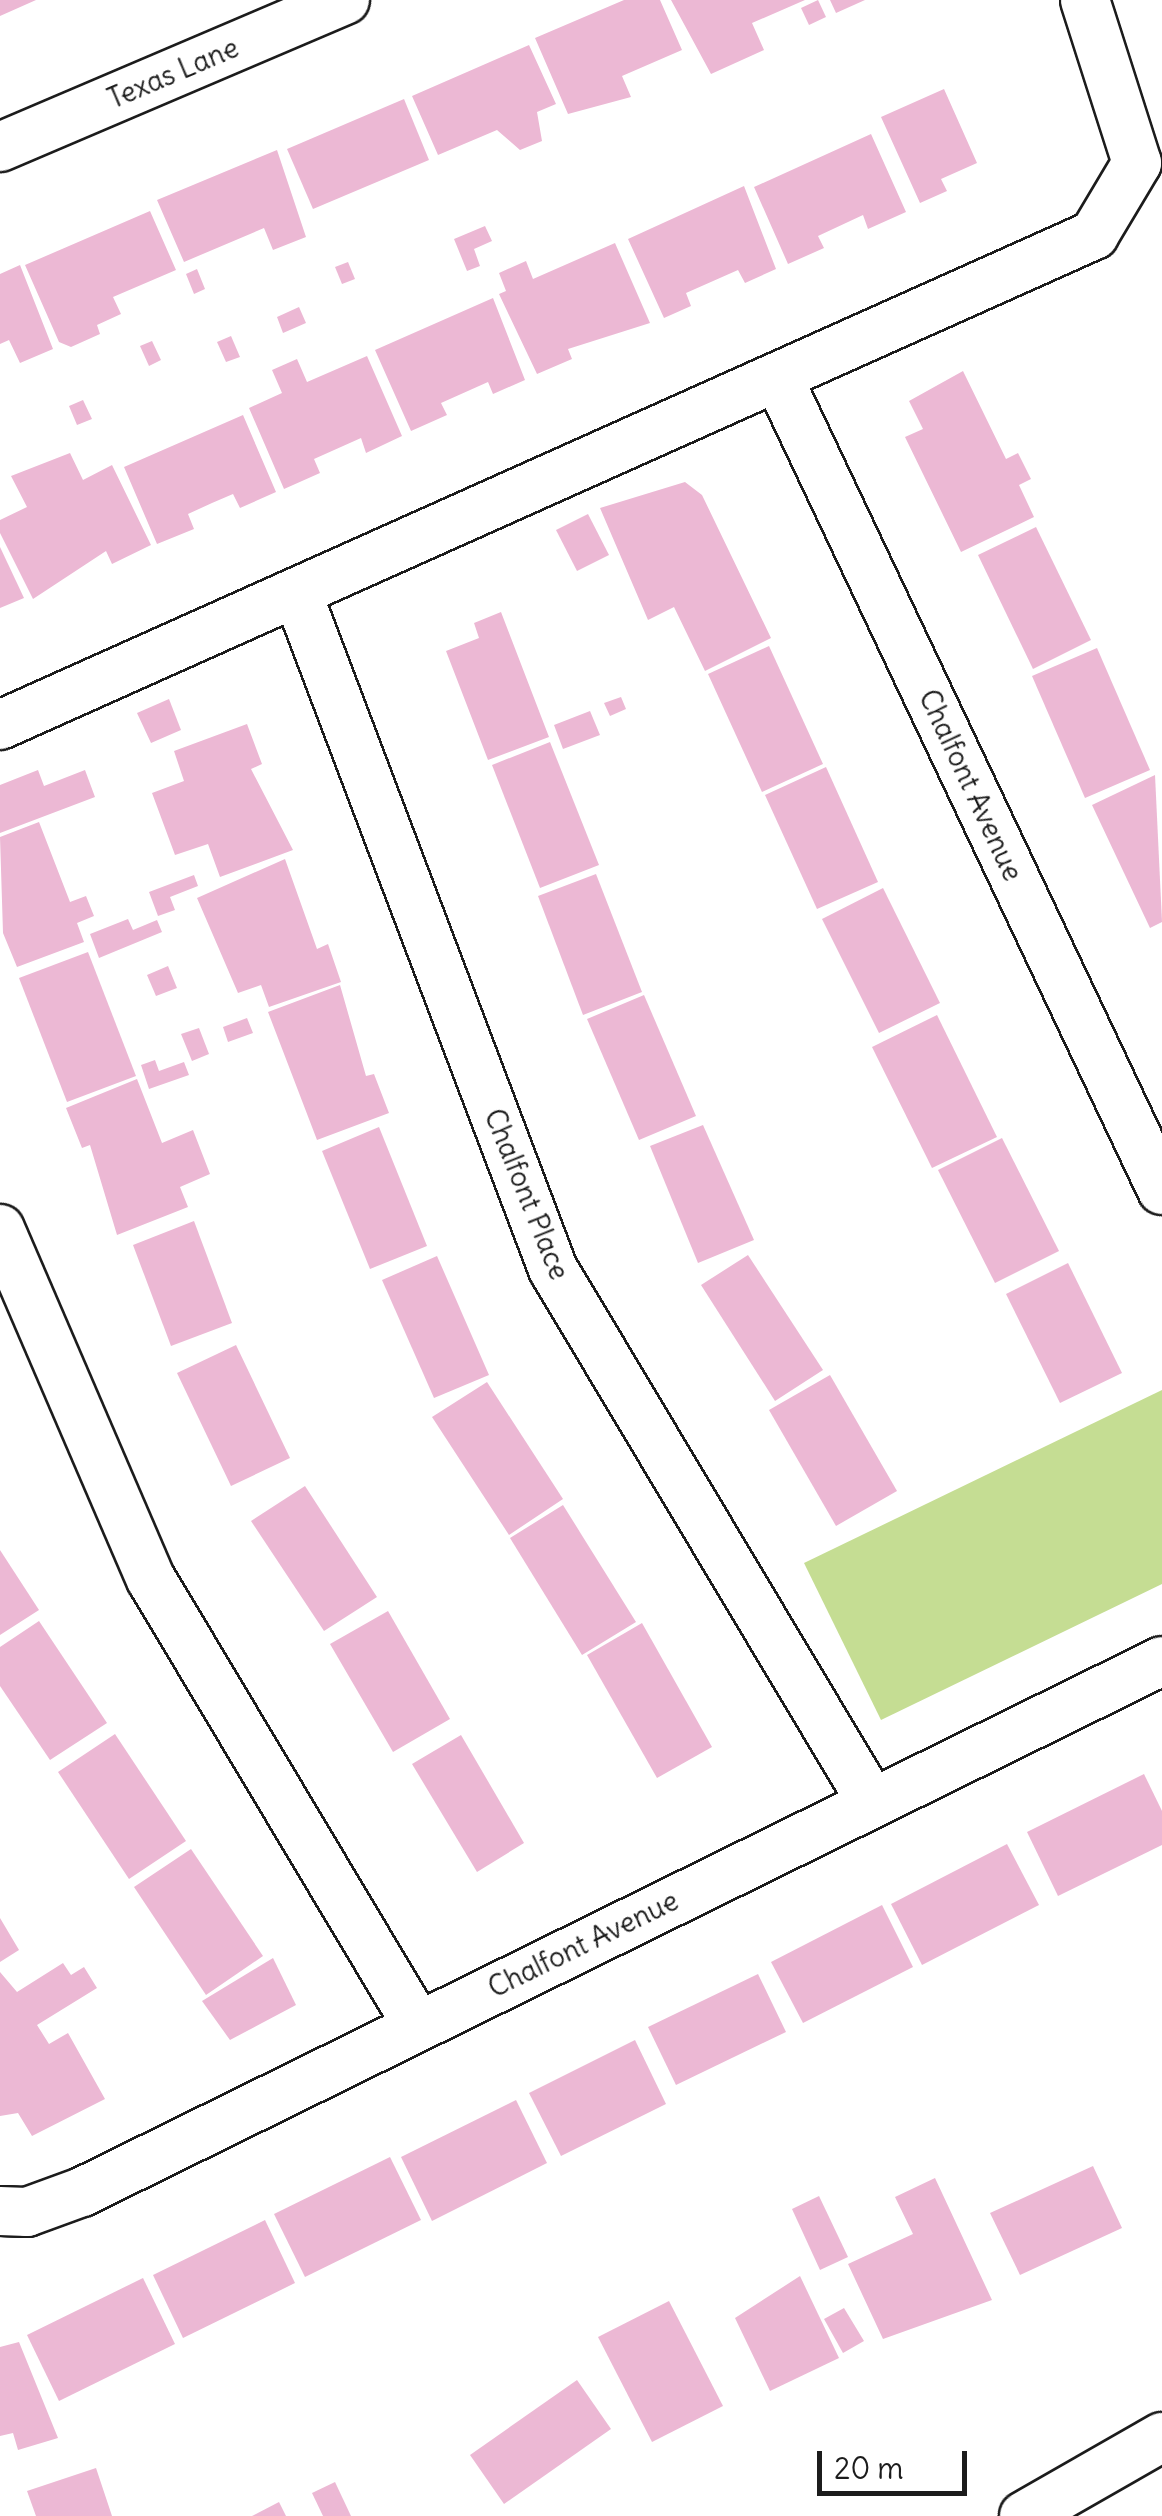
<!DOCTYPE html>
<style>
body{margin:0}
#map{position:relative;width:1162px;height:2516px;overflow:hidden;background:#fff;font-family:Delius,sans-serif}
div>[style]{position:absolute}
.green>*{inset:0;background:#c5dd93}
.building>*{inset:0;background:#ecb8d4}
.roads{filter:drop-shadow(2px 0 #1c1c1c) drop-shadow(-2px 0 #1c1c1c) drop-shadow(0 2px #1c1c1c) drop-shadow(0 -2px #1c1c1c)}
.minor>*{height:48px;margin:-24px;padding:0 24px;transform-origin:24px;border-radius:24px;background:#fff}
span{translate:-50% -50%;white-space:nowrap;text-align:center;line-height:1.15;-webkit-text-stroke:10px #fff;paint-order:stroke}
.street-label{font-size:28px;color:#1c1c1c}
.scale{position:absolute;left:817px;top:2451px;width:150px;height:45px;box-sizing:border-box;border:5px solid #1c1c1c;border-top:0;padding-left:12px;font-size:30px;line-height:35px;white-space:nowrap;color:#1c1c1c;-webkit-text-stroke:8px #fff;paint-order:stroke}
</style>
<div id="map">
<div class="green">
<i style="clip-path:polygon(1162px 1390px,1162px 1584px,881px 1720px,804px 1563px)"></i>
</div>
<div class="building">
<i style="clip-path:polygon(0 0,36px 0,0 16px)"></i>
<i style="clip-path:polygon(624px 0,660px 0,682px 50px,622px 76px,631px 97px,568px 114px,535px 38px)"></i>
<i style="clip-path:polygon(671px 0,805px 0,752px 23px,764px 50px,711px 74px)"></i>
<i style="clip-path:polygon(818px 0,826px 17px,809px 25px,801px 8px)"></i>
<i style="clip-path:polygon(830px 0,865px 0,836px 13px)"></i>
<i style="clip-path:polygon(529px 45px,556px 104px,537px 112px,542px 141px,520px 150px,497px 130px,438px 155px,412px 96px)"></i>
<i style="clip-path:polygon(944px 89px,977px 163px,941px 179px,947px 191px,920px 203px,881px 117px)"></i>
<i style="clip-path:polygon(404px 99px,429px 160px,313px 209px,287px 149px)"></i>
<i style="clip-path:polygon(871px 134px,906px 212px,868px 229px,863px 215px,818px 236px,824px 248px,788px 264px,754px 187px)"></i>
<i style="clip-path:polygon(277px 150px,306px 237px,273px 250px,264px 228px,184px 262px,157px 200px)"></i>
<i style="clip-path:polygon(744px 186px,776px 269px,745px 283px,738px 270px,686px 293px,691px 306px,664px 318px,628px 239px)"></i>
<i style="clip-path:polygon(150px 211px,176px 270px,113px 297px,121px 314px,97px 325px,100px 334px,71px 347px,59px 342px,25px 265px)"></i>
<i style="clip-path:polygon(485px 226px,492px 241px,474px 249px,480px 266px,467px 271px,454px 239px)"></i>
<i style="clip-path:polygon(615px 243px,650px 323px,568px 349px,572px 359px,537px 374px,499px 294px,506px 291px,499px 273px,526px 261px,533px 279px)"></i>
<i style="clip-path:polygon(348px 262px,355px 279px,342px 284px,335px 267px)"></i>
<i style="clip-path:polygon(20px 265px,53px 349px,20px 363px,9px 340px,0 344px,0 274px)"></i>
<i style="clip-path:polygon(197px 269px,205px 289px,194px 294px,186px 274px)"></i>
<i style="clip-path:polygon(493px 298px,525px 380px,493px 394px,488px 382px,441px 403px,447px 415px,411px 431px,375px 350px)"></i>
<i style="clip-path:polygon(299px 307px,306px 323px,283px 333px,277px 317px)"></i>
<i style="clip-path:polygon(231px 336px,240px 357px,226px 362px,217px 342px)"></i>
<i style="clip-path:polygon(152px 341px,161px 360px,149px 366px,140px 346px)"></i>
<i style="clip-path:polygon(367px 356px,402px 436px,366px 453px,361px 438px,314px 459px,320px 473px,284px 489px,249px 408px,282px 393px,272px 370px,297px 359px,307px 382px)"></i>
<i style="clip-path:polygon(963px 371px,1006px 459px,1018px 453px,1031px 479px,1019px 485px,1034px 517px,961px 552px,905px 437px,923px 429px,909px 401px)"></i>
<i style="clip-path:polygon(83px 400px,92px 419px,77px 425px,69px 406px)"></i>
<i style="clip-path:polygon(243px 415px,276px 492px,240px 508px,233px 494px,212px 503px,188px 514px,194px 529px,157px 544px,124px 467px)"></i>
<i style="clip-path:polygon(70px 453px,83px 480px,112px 465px,151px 545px,112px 564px,106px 551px,33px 599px,0 533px,0 520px,27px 507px,11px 476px)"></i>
<i style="clip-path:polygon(685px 482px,702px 495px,771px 638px,705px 671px,674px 607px,648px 620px,600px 508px)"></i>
<i style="clip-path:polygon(588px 514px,609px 555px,577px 571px,556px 530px)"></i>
<i style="clip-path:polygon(1036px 527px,1091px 640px,1033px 669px,978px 555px)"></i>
<i style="clip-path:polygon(0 547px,24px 598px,0 608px)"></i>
<i style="clip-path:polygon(501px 612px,549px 737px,488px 760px,446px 651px,479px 638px,474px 623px)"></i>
<i style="clip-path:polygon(769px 646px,823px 764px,762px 792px,708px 674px)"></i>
<i style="clip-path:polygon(1097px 648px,1150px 770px,1085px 798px,1032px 676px)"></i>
<i style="clip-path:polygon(621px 697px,626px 709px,610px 716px,604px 703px)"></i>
<i style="clip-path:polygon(169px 699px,181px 730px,151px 743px,137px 713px)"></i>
<i style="clip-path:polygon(590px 711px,600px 735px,563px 749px,554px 725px)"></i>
<i style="clip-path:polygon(247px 724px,262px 764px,251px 769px,293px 850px,220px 877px,208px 844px,175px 855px,152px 793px,184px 781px,174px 751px)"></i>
<i style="clip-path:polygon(550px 742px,599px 865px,540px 888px,492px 765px)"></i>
<i style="clip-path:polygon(826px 767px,878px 882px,817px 909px,765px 795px)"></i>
<i style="clip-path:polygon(38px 770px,44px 786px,85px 770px,95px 797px,0 833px,0 785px)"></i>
<i style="clip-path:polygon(1155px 775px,1162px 922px,1150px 928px,1092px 805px)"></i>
<i style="clip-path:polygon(39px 822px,70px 902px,86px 896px,94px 916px,77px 923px,84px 942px,17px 967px,3px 933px,0 837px)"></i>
<i style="clip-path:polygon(285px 859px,317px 949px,328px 944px,341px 982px,269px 1007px,261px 985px,238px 993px,197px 898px)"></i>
<i style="clip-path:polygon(596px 874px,642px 992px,583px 1015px,538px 896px)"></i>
<i style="clip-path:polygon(194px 875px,198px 886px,170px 897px,175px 910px,158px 916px,149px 892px)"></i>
<i style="clip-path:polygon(883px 888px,940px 1003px,879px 1033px,822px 919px)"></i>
<i style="clip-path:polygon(128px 919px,133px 930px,157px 920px,162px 932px,99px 958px,90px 934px)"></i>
<i style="clip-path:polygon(88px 952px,136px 1076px,67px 1102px,19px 978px)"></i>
<i style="clip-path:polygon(168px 966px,177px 988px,156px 996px,147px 975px)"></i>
<i style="clip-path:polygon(340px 985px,366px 1076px,374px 1074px,389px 1113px,317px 1140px,268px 1012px)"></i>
<i style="clip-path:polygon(644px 995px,696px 1116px,639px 1140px,587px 1019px)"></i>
<i style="clip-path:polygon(937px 1015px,997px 1137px,932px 1168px,872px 1047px)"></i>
<i style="clip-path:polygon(247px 1018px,253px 1033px,228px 1042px,223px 1027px)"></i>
<i style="clip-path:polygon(199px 1028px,209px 1054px,192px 1061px,181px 1034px)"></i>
<i style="clip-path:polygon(155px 1060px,159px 1071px,184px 1062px,189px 1075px,149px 1089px,141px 1065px)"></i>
<i style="clip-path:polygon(137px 1079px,162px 1143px,193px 1130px,210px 1174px,180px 1187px,188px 1207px,117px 1235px,90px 1145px,82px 1148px,66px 1108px)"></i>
<i style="clip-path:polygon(703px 1125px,754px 1240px,698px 1263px,650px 1146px)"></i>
<i style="clip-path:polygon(379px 1127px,427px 1246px,370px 1269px,322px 1151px)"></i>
<i style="clip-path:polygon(1002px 1138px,1059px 1251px,995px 1283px,938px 1170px)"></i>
<i style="clip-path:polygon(194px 1221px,232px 1323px,171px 1346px,133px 1245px)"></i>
<i style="clip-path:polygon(748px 1255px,823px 1370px,775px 1401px,701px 1285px)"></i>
<i style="clip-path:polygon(437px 1256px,489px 1375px,434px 1398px,382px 1280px)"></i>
<i style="clip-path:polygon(1068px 1263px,1122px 1373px,1060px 1403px,1006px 1294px)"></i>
<i style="clip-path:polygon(236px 1345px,290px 1458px,231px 1486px,177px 1373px)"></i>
<i style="clip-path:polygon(830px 1375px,897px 1491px,836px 1526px,769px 1410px)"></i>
<i style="clip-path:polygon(487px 1382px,563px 1499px,509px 1535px,432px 1417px)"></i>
<i style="clip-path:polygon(305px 1486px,377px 1597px,324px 1631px,251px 1521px)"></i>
<i style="clip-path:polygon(563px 1505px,636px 1622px,582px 1655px,510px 1538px)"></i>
<i style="clip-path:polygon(0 1550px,39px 1610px,0 1635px)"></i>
<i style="clip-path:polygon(388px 1611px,450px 1719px,393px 1752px,330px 1644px)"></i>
<i style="clip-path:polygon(39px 1621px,107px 1723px,50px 1760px,0 1686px,0 1647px)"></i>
<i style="clip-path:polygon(642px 1623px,712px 1747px,657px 1778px,587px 1655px)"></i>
<i style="clip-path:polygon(115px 1734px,186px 1841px,129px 1879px,58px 1772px)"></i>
<i style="clip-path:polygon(461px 1735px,524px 1843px,477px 1872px,412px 1764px)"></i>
<i style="clip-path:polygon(1144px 1774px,1162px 1811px,1162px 1845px,1058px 1896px,1027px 1832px)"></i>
<i style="clip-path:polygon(1007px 1844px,1039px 1905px,922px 1965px,891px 1904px)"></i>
<i style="clip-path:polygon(191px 1849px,263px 1956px,206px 1995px,134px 1887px)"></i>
<i style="clip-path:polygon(882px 1905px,913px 1967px,803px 2023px,771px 1962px)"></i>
<i style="clip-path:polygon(0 1918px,19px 1950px,0 1962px)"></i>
<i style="clip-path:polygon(273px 1958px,296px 2005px,230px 2040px,202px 2001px)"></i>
<i style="clip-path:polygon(63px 1963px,71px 1975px,84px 1967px,97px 1988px,37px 2025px,49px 2044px,68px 2033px,105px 2099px,32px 2136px,18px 2113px,0 2116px,0 1972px,17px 1992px)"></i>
<i style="clip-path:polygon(758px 1974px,786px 2032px,676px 2085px,648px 2027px)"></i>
<i style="clip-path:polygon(635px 2040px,666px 2104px,561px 2156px,529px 2093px)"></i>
<i style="clip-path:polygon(516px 2100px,547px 2163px,432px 2221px,401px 2157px)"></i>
<i style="clip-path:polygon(390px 2157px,421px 2220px,305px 2277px,274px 2214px)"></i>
<i style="clip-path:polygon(1093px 2166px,1122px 2228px,1020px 2275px,990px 2213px)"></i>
<i style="clip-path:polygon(935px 2178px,992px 2300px,883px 2339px,848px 2264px,913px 2234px,895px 2197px)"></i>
<i style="clip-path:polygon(819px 2196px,848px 2257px,820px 2270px,792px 2209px)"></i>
<i style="clip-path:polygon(265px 2220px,295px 2283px,183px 2338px,153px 2275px)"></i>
<i style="clip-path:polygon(800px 2276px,839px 2358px,770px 2391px,735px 2318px)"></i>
<i style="clip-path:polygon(143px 2278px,175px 2344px,59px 2401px,27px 2335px)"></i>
<i style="clip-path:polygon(669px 2301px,723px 2406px,652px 2442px,598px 2337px)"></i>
<i style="clip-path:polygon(844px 2308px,864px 2341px,843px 2353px,824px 2319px)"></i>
<i style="clip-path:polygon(19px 2342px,58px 2438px,18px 2450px,13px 2433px,0 2436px,0 2347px)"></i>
<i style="clip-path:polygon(577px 2380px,611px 2429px,504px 2504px,470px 2455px)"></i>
<i style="clip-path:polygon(96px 2468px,112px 2516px,36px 2516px,27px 2491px)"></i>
<i style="clip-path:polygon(335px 2482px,351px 2516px,323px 2516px,312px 2493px)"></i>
<i style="clip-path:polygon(279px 2502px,286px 2516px,252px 2516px)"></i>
</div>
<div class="roads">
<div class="minor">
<i style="left:0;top:147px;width:375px;rotate:-23.1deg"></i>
<i style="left:779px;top:380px;width:896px;rotate:64.69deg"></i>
<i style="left:299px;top:598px;width:717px;rotate:69.27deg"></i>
<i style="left:553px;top:1269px;width:620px;rotate:59.13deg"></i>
<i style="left:0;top:725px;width:1199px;rotate:-24.13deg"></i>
<i style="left:1094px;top:235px;width:84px;rotate:-59.2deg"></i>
<i style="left:1137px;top:163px;width:171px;rotate:-107.7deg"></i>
<i style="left:0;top:1229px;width:381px;rotate:66.7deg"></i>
<i style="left:151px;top:1579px;width:521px;rotate:59.15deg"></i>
<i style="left:0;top:2211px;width:27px;rotate:2deg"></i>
<i style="left:27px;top:2212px;width:59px;rotate:-20deg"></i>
<i style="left:82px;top:2192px;width:1203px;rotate:-26.18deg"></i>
<i style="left:1024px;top:2516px;width:159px;rotate:-29.8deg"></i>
</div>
</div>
<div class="street-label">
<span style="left:173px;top:73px;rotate:-23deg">Texas Lane</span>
<span style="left:971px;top:785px;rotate:65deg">Chalfont Avenue</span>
<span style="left:527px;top:1194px;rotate:68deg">Chalfont Place</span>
<span style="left:583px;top:1944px;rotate:-26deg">Chalfont Avenue</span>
</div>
<div class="scale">20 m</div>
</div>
